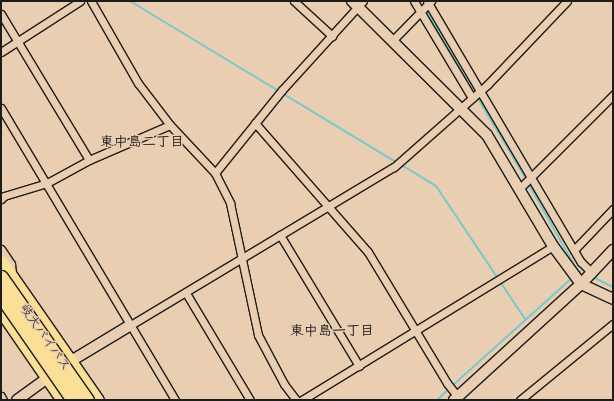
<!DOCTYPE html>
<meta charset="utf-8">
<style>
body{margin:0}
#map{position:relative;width:614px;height:401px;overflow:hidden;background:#eaceb1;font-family:Kalam,"Klee One",sans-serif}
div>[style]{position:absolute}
.stream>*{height:2px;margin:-1px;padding:0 1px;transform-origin:1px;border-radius:1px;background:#77c9cd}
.roads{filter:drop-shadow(1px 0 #1c1c1c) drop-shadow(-1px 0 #1c1c1c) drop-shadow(0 1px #1c1c1c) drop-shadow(0 -1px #1c1c1c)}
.street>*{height:7px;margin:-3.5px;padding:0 3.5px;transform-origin:3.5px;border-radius:3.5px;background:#eaceb1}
.secondary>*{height:10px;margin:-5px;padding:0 5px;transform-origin:5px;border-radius:5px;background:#eaceb1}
.highway>*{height:13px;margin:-6.5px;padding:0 6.5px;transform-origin:6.5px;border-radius:6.5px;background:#fbdf96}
.bridges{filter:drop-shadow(1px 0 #1c1c1c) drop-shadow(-1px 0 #1c1c1c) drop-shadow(0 1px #1c1c1c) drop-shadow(0 -1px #1c1c1c)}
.highway-bridge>*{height:13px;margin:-6.5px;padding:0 6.5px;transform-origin:6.5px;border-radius:6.5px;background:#fbdf96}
span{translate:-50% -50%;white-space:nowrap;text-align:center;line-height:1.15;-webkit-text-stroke:3px #eaceb1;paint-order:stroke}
.street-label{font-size:13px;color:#1c1c1c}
.neighbourhood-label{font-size:14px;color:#1c1c1c;font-weight:700}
.frame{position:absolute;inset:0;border:2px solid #1c1c1c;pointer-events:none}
</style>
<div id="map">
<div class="stream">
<i style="left:130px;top:1px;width:311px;rotate:31.2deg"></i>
<i style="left:425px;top:9px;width:97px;rotate:59.7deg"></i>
<i style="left:477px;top:97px;width:96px;rotate:59.1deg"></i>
<i style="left:400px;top:164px;width:42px;rotate:31.4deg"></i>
<i style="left:436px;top:186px;width:160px;rotate:56.2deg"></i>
<i style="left:528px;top:183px;width:100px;rotate:60.6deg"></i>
<i style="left:577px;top:270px;width:4px;rotate:27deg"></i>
<i style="left:595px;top:278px;width:20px;rotate:27deg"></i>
<i style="left:452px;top:386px;width:161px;rotate:-42deg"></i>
<i style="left:437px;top:400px;width:16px;rotate:-43deg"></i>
</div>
<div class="roads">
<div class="street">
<i style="left:91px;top:1px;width:95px;rotate:60.2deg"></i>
<i style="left:138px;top:83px;width:53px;rotate:52.7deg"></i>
<i style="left:170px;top:125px;width:66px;rotate:46.8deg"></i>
<i style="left:215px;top:173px;width:34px;rotate:63deg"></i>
<i style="left:230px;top:203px;width:135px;rotate:78deg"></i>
<i style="left:258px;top:335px;width:55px;rotate:62deg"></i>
<i style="left:284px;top:384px;width:20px;rotate:53deg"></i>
<i style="left:294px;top:1px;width:52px;rotate:42.6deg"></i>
<i style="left:414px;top:1px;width:113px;rotate:59.1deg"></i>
<i style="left:427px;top:1px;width:303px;rotate:59.5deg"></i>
<i style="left:581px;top:262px;width:16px;rotate:45deg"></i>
<i style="left:1px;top:14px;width:170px;rotate:58.9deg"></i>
<i style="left:392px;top:41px;width:56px;rotate:-45.7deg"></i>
<i style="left:1px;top:52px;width:94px;rotate:-32.8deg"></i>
<i style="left:1px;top:108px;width:340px;rotate:59.2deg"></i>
<i style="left:255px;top:123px;width:171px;rotate:48.8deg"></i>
<i style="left:368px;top:252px;width:153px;rotate:58.9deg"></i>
<i style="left:447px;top:383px;width:18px;rotate:52deg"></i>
<i style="left:215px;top:173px;width:107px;rotate:-51.1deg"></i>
<i style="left:282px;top:90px;width:120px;rotate:-47.7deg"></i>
<i style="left:520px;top:188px;width:132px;rotate:-45deg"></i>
<i style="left:1px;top:199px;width:4px;rotate:-45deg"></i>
<i style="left:4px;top:196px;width:45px;rotate:-16.8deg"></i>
<i style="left:47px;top:183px;width:48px;rotate:-28.7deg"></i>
<i style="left:89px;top:160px;width:88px;rotate:-23.4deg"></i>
<i style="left:280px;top:235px;width:153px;rotate:58.9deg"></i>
<i style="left:1px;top:249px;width:18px;rotate:56deg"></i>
<i style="left:11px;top:264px;width:10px;rotate:84deg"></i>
<i style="left:574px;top:250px;width:57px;rotate:-46.4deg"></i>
<i style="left:186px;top:293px;width:125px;rotate:59.1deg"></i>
<i style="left:129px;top:326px;width:309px;rotate:-31deg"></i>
<i style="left:394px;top:167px;width:124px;rotate:-41.4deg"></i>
<i style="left:487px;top:85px;width:116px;rotate:-46.4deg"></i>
<i style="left:1px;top:396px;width:4px;rotate:63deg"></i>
<i style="left:302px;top:400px;width:294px;rotate:-31.5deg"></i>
<i style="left:520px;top:400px;width:120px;rotate:-39.3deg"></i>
</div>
<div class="secondary">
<i style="left:352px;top:1px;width:190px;rotate:44.8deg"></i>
<i style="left:487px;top:135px;width:129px;rotate:59.3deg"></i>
<i style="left:553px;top:246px;width:47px;rotate:53.6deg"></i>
<i style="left:581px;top:284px;width:35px;rotate:25deg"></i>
<i style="left:17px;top:400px;width:67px;rotate:-35.8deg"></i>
<i style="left:71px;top:361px;width:68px;rotate:-31.1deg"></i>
<i style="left:454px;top:400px;width:172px;rotate:-42.4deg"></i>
<i style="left:581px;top:284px;width:47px;rotate:-46.7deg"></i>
</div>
<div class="highway">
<i style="left:1px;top:262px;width:168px;rotate:55.2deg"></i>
<i style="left:1px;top:310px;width:109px;rotate:55.4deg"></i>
</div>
</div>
<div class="bridges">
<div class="highway-bridge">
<i style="left:1px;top:277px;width:150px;rotate:55deg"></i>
<i style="left:1px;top:296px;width:126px;rotate:55.3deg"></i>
</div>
</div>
<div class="street-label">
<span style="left:44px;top:338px;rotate:55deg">岐大バイパス</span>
</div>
<div class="neighbourhood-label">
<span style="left:142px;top:142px">東中島二丁目</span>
<span style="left:332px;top:331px">東中島一丁目</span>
</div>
<div class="frame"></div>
</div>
